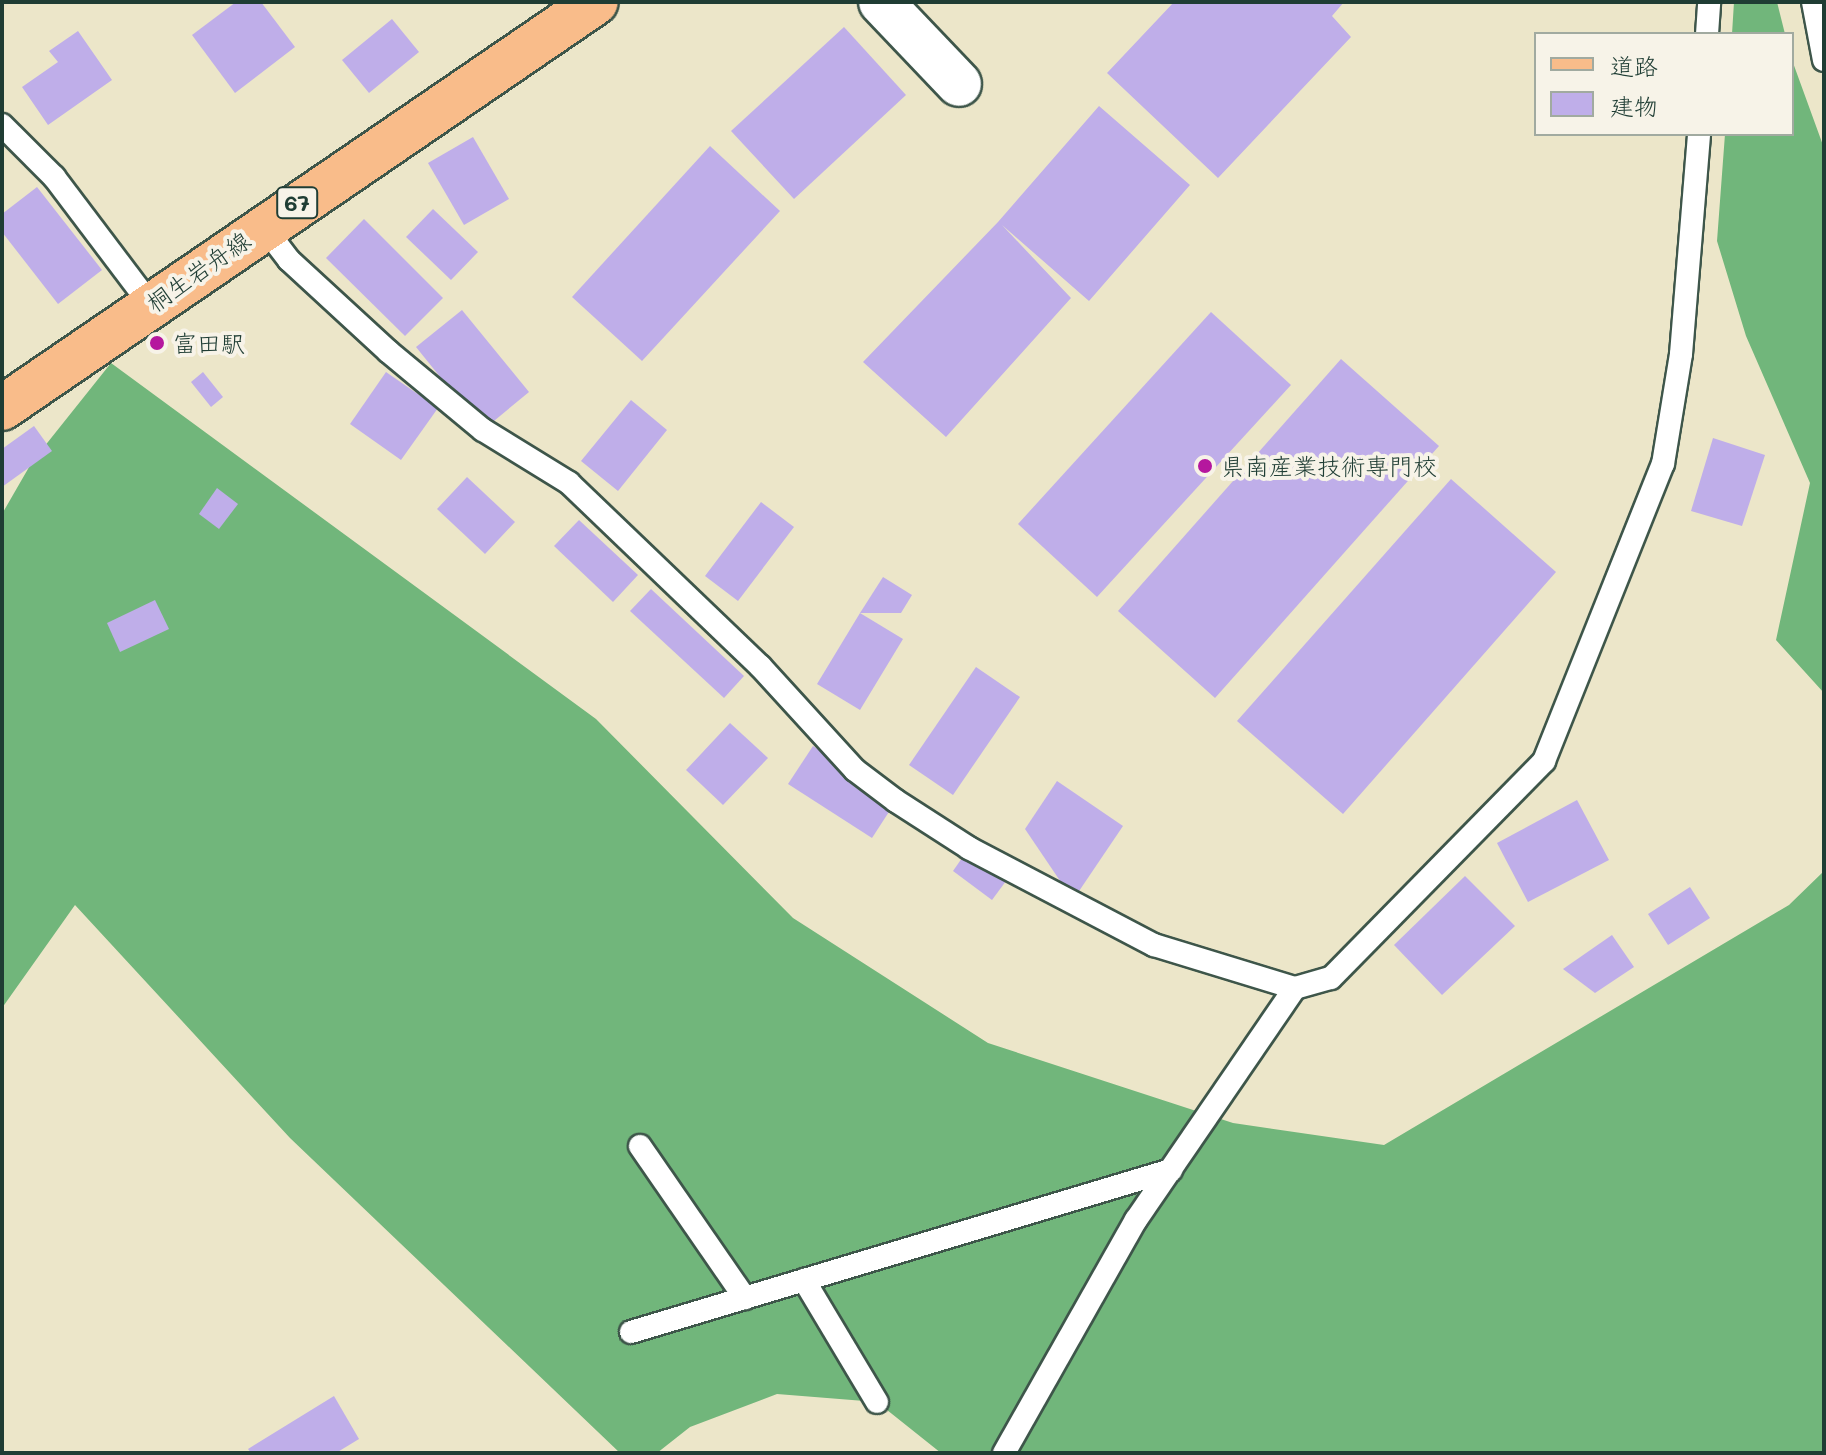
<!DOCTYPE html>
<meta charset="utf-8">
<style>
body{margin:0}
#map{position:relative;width:1826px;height:1455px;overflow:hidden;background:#ece6c9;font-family:Mali,"Klee One",sans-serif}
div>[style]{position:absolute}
.forest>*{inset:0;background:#71b67b}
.building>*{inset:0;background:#bfaee9}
.roads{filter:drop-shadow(2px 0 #3e564a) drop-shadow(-2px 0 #3e564a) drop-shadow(0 2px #3e564a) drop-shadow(0 -2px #3e564a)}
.lane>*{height:22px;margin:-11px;padding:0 11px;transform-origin:11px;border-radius:11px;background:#fff}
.street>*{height:44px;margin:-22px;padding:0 22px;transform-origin:22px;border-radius:22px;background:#fff}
.primary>*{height:44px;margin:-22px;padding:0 22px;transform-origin:22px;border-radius:22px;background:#f9bc8a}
.dots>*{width:22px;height:22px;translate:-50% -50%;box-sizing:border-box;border:4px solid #f7f3e8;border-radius:50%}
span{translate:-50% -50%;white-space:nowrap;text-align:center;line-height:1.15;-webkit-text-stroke:8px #f7f3e8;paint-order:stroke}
.shield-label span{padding:2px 6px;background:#f7f3e8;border:2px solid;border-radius:6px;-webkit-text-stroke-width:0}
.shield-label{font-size:22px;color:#1f3d34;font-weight:700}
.street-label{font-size:24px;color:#1f3d34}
.poi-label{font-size:24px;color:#1f3d34}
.left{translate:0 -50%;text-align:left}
.frame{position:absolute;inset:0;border:4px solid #1f3d34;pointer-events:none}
.legend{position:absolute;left:1534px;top:32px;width:260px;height:104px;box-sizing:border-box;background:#f7f3e8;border:2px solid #a1aaa0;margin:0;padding:10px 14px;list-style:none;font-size:24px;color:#1f3d34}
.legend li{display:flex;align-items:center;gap:16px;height:40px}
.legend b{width:40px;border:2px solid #a1aaa0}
</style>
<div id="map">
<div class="forest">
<i style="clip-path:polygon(1734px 2px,1777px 2px,1785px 34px,1732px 34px)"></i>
<i style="clip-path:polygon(1792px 60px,1824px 148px,1824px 693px,1776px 640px,1810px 483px,1746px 336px,1717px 241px,1725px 134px,1792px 134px)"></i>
<i style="clip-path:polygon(111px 363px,596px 719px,793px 918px,988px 1043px,1233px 1123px,1384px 1145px,1789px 905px,1824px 871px,1824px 1453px,941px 1453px,877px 1402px,777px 1394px,690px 1427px,657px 1453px,620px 1453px,290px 1138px,75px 905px,2px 1008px,2px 514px,32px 462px)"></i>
</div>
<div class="building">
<i style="clip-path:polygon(236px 2px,261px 2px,295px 47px,235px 93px,192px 35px)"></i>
<i style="clip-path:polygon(1174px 2px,1344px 2px,1332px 16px,1351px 37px,1218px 178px,1107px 73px)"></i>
<i style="clip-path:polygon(392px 19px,419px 52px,369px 93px,342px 60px)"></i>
<i style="clip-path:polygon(844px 27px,906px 95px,794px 199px,731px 131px)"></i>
<i style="clip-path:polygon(78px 31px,112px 80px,48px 125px,22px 87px,58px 62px,49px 51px)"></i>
<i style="clip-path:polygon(1099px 106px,1190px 185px,1089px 301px,1002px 225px,1071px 298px,946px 437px,863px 362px,998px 222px)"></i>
<i style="clip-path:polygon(473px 137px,509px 199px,464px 225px,428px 163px)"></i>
<i style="clip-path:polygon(710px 146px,780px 211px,642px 361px,572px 297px)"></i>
<i style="clip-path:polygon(37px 187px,102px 270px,58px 304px,2px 232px,2px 214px)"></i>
<i style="clip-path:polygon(433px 209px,478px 252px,451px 280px,406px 237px)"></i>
<i style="clip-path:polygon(364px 219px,443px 298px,405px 336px,326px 258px)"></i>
<i style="clip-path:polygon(462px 310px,529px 392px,483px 430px,416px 347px)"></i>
<i style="clip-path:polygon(1211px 312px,1291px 385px,1097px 597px,1018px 524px)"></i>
<i style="clip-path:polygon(1341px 359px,1439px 446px,1215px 698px,1118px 611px)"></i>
<i style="clip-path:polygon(203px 372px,223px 397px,211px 407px,191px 382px)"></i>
<i style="clip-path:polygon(386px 372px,438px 408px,401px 460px,350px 424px)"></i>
<i style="clip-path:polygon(631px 400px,667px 430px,618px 491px,581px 461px)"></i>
<i style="clip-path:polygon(34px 426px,52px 451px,2px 487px,2px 449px)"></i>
<i style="clip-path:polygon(1713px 438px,1765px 455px,1742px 526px,1691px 511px)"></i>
<i style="clip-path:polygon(467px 477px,515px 522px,485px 554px,437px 509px)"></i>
<i style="clip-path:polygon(1451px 479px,1556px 572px,1343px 814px,1237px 721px)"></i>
<i style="clip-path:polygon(217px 488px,238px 504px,219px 529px,199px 514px)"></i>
<i style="clip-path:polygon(761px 502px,794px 527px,738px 601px,705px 576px)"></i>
<i style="clip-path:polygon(579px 520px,638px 575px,613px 602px,554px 546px)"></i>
<i style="clip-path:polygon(883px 577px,912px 595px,901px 613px,860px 613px)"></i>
<i style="clip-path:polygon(651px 589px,744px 676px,724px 698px,630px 611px)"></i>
<i style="clip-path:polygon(155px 600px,169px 629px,120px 652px,107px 623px)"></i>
<i style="clip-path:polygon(860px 613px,903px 639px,860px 710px,817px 684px)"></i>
<i style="clip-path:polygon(976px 667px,1020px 697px,953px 795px,909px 765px)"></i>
<i style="clip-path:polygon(730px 723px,768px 758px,723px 805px,686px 770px)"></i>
<i style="clip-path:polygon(813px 746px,896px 801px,872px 838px,788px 784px)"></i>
<i style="clip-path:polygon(1057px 781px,1123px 826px,1073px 900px,1025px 829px)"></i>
<i style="clip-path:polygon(1577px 800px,1609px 860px,1528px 902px,1497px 843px)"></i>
<i style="clip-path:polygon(969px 848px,1009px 877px,992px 900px,953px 871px)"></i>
<i style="clip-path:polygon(1465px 876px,1515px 926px,1442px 995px,1394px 945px)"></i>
<i style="clip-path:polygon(1690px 887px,1710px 918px,1668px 945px,1648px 914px)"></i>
<i style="clip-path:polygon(1612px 935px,1634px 967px,1595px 993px,1563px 969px)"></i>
<i style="clip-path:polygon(334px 1396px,359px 1439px,336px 1453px,251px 1453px,248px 1449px)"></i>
</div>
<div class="roads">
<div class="lane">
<i style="left:1813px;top:2px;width:59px;rotate:79.3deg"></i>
<i style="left:1707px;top:34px;width:32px;rotate:-86deg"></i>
<i style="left:2px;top:125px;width:74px;rotate:45deg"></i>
<i style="left:54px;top:177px;width:159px;rotate:52.9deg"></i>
<i style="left:263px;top:226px;width:43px;rotate:52.6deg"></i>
<i style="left:289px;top:260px;width:136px;rotate:42.6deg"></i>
<i style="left:389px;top:352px;width:122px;rotate:39.7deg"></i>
<i style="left:483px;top:430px;width:101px;rotate:31.6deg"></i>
<i style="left:569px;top:483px;width:265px;rotate:43.8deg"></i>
<i style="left:760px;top:666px;width:141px;rotate:47.6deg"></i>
<i style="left:855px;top:770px;width:51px;rotate:37.1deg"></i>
<i style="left:896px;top:801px;width:87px;rotate:32.8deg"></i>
<i style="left:969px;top:848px;width:209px;rotate:27.7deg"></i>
<i style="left:1154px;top:945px;width:147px;rotate:17deg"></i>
<i style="left:1295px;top:988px;width:37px;rotate:-16deg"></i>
<i style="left:1331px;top:978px;width:304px;rotate:-45.5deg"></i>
<i style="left:1544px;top:761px;width:320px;rotate:-68.2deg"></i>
<i style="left:1663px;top:464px;width:111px;rotate:-80.7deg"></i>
<i style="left:1681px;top:354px;width:221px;rotate:-85.3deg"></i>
<i style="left:640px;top:1146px;width:185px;rotate:55.4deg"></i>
<i style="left:804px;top:1280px;width:142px;rotate:59.1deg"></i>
<i style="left:631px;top:1332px;width:564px;rotate:-16.7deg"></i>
<i style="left:1004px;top:1453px;width:268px;rotate:-60.5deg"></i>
<i style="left:1136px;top:1220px;width:281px;rotate:-55.6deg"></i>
</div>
<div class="street">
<i style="left:881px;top:2px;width:113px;rotate:46.4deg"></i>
</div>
<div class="primary">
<i style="left:2px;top:408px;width:719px;rotate:-34.35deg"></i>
</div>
</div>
<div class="dots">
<i style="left:157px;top:343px;background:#b5179e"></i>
<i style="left:1205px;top:466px;background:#b5179e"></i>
</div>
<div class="shield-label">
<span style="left:297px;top:203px">67</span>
</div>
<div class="street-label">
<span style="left:198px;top:271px;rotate:-35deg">桐生岩舟線</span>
</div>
<div class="poi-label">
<span class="left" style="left:173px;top:343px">富田駅</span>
<span class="left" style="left:1221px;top:466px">県南産業技術専門校</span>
</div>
<div class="frame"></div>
<ul class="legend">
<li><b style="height:10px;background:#f9bc8a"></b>道路</li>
<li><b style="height:22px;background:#bfaee9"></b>建物</li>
</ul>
</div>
